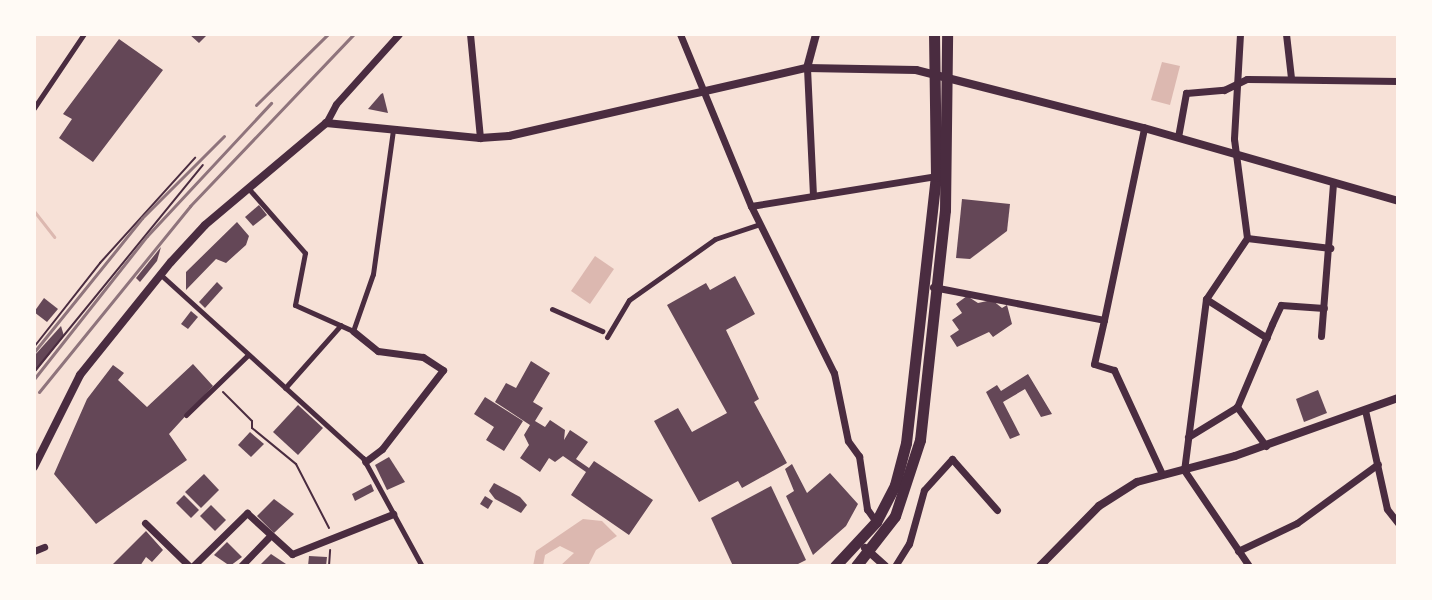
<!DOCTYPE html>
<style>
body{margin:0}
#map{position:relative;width:1432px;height:600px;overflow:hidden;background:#f7e1d7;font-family:Poppins,sans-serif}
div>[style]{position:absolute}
.water>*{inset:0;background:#dcb8b0}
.stream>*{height:3px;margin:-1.5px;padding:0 1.5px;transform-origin:1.5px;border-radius:1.5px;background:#dcb8b0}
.building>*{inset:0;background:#644757}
.path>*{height:2px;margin:-1px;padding:0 1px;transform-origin:1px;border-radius:1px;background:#4a2c40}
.pedestrian>*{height:5px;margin:-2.5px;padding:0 2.5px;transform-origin:2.5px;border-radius:2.5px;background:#4a2c40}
.minor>*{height:7px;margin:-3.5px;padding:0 3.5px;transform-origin:3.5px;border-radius:3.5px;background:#4a2c40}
.tertiary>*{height:8px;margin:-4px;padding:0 4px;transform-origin:4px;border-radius:4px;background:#4a2c40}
.primary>*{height:11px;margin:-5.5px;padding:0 5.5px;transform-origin:5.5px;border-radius:5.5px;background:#4a2c40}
.rail>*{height:3px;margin:-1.5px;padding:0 1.5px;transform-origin:1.5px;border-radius:1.5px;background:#8f747c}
span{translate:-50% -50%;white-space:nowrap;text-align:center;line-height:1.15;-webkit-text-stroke:6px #fffaf5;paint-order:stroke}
.frame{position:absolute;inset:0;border:36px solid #fffaf5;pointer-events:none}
</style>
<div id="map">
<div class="water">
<i style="clip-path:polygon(1162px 62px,1180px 66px,1170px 105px,1151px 100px)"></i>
<i style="clip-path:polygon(595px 256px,614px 269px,590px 304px,571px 291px)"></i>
<i style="clip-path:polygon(583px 519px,602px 521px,617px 536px,596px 550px,588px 566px,560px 566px,574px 553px,560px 546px,545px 555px,543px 566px,533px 566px,536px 551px)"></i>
</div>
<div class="stream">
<i style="left:34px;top:211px;width:33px;rotate:52deg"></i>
</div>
<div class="building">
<i style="clip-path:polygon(189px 34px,208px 34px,199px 43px)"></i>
<i style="clip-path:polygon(119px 39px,163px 70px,93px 162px,59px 138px,72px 119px,63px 114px)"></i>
<i style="clip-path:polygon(383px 93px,388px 113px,368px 109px,381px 94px)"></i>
<i style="clip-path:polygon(962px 199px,1010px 204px,1007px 231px,970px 259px,956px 258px)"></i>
<i style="clip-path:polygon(259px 205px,267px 215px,253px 226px,245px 217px)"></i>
<i style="clip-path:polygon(237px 222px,249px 236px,246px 245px,226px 263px,216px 259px,186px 290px,186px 272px)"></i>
<i style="clip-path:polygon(161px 247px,157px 261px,140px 282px,136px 278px)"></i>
<i style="clip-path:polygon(735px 276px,755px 314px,726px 330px,759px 399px,754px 402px,787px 463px,742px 488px,738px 481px,699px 502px,654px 421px,678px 408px,692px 432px,727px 413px,667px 305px,706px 283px,710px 290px)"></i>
<i style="clip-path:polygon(217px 282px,223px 288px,205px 308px,199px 302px)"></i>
<i style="clip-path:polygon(967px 296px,978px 303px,992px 300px,1002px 308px,1007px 305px,1012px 324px,993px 337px,989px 332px,957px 347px,950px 336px,959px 330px,952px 320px,962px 313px,956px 304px)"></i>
<i style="clip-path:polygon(44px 298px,58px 309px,47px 322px,34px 312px)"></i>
<i style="clip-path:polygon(191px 311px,198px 317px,188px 329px,181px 324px)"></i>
<i style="clip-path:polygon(61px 326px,64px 336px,34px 374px,34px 356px)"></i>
<i style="clip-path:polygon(531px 361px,550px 373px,533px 402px,543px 408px,535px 421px,545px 427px,550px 420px,565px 430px,564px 440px,570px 430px,588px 442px,576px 459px,589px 468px,594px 461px,653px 500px,629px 535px,571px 495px,586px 472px,563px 456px,555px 462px,549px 458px,540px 472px,520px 458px,529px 445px,524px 435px,530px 425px,495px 402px,506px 383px,516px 388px)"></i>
<i style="clip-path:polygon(193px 364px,213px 386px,169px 434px,187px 460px,96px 524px,54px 474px,87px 399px,113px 365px,124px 373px,118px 380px,147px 407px)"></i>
<i style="clip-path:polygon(1028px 374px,1052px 414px,1041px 417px,1025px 389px,1003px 402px,1020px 435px,1010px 439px,986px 392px,997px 385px,1001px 391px)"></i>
<i style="clip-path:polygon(1318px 390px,1327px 413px,1304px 422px,1296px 399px)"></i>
<i style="clip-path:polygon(485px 397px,523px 421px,504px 451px,486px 440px,494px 427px,474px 414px)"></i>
<i style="clip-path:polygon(298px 405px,323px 428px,298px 455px,273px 432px)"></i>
<i style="clip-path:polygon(250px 432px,264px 444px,251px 457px,238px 445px)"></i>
<i style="clip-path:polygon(389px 457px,405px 482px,387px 490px,375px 465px)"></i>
<i style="clip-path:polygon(792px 464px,807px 493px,830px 473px,858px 504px,846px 526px,813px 555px,786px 496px,794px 491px,785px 469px)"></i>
<i style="clip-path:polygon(204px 474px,219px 490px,201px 508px,185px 492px)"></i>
<i style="clip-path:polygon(494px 483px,520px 497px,527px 505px,521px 513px,495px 499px,489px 491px)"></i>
<i style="clip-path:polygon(371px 484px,374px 491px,355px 501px,352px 494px)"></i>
<i style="clip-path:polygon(771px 486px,806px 560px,794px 566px,733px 566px,711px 518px)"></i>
<i style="clip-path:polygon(184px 495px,199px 510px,191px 518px,176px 503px)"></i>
<i style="clip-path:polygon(485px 496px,493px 501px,488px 509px,480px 504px)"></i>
<i style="clip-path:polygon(274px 499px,294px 514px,274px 533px,257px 516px)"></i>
<i style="clip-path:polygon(211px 505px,226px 520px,215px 531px,200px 516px)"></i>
<i style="clip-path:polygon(146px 531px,163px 550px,152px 562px,146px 557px,140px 566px,111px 566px)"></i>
<i style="clip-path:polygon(227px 542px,242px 557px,230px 566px,214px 555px)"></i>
<i style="clip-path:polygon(271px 554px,289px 566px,259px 566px)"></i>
<i style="clip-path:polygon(309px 556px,327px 557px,326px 566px,308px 566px)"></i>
</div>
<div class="path">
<i style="left:34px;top:347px;width:107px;rotate:-51.8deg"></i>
<i style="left:100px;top:263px;width:142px;rotate:-47.9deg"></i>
<i style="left:34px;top:372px;width:267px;rotate:-50.8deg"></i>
<i style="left:223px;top:392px;width:41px;rotate:45deg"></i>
<i style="left:252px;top:421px;width:7px;rotate:90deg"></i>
<i style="left:252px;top:428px;width:57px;rotate:39.3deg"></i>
<i style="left:296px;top:464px;width:72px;rotate:62.7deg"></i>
<i style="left:329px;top:566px;width:16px;rotate:-86deg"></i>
</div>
<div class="pedestrian">
<i style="left:34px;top:108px;width:89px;rotate:-56deg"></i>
<i style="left:249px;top:189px;width:85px;rotate:48.8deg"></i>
<i style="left:305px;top:253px;width:53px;rotate:100.9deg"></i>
<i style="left:295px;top:305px;width:64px;rotate:24.1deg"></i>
<i style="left:353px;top:331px;width:60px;rotate:-70.7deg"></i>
<i style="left:373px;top:274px;width:145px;rotate:-82.1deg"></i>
<i style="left:161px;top:275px;width:273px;rotate:42.2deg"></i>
<i style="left:363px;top:458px;width:123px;rotate:61.4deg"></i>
<i style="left:552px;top:309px;width:55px;rotate:23.7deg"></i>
<i style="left:607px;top:337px;width:43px;rotate:-59.3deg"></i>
<i style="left:629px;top:300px;width:105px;rotate:-35.3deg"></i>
<i style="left:715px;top:239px;width:47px;rotate:-18.4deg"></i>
<i style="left:285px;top:388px;width:84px;rotate:-48.4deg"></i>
<i style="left:186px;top:415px;width:86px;rotate:-44.1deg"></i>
</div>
<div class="minor">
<i style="left:470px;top:34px;width:104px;rotate:84.5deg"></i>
<i style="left:680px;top:34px;width:186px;rotate:67.6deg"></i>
<i style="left:751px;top:206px;width:186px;rotate:63.6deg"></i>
<i style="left:834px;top:373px;width:69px;rotate:78.4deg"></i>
<i style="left:848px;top:441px;width:19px;rotate:54deg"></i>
<i style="left:859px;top:456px;width:54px;rotate:81.4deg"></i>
<i style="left:867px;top:509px;width:16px;rotate:55deg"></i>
<i style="left:1240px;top:34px;width:105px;rotate:93.3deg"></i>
<i style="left:1234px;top:139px;width:100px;rotate:82.5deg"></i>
<i style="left:1247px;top:238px;width:73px;rotate:123.9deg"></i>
<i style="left:1206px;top:299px;width:172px;rotate:97.3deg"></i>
<i style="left:1184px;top:470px;width:116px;rotate:55.9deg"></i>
<i style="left:1286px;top:34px;width:44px;rotate:83.5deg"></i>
<i style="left:807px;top:68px;width:128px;rotate:87.3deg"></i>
<i style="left:326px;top:123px;width:21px;rotate:-62deg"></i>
<i style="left:336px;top:104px;width:94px;rotate:-48deg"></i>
<i style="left:1178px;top:137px;width:45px;rotate:-79.7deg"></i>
<i style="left:1186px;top:93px;width:38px;rotate:-5deg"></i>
<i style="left:1224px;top:90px;width:25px;rotate:-26deg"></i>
<i style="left:1247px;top:79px;width:151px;rotate:0.8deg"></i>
<i style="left:751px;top:206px;width:187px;rotate:-9.2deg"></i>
<i style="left:1247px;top:238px;width:84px;rotate:6.9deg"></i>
<i style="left:933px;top:287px;width:174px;rotate:10.9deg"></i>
<i style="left:1104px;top:320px;width:45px;rotate:102.8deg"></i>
<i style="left:1094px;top:364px;width:21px;rotate:17deg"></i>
<i style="left:1114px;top:370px;width:115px;rotate:65.2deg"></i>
<i style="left:1206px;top:299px;width:72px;rotate:32.6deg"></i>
<i style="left:1104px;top:320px;width:196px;rotate:-78.2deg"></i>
<i style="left:353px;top:331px;width:32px;rotate:39deg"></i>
<i style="left:378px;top:351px;width:45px;rotate:7.6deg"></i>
<i style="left:423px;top:357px;width:24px;rotate:33deg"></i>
<i style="left:443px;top:370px;width:100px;rotate:127.7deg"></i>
<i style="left:382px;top:449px;width:21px;rotate:143deg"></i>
<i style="left:1321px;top:336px;width:154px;rotate:-85.5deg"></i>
<i style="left:1365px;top:410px;width:101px;rotate:77.5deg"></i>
<i style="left:1387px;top:509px;width:18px;rotate:52deg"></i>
<i style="left:1188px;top:437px;width:57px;rotate:-31.5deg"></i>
<i style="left:1266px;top:446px;width:49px;rotate:-126.6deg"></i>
<i style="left:1237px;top:407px;width:90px;rotate:-67.1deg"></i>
<i style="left:1272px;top:324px;width:21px;rotate:-65deg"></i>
<i style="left:1281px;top:305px;width:43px;rotate:4deg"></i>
<i style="left:145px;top:523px;width:62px;rotate:44.3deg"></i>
<i style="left:34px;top:551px;width:11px;rotate:-22deg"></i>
<i style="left:1238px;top:551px;width:65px;rotate:-25.4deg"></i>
<i style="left:1297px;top:523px;width:100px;rotate:-36.1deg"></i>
<i style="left:193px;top:566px;width:76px;rotate:-44.5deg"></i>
<i style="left:247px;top:513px;width:61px;rotate:42.3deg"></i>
<i style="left:292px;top:554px;width:109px;rotate:-21.6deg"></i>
<i style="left:241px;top:566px;width:42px;rotate:-46deg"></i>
<i style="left:895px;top:566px;width:26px;rotate:-58deg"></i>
<i style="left:909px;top:544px;width:56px;rotate:-74.5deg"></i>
<i style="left:924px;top:490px;width:42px;rotate:-47.9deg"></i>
<i style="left:952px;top:459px;width:68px;rotate:48.6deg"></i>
</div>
<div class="tertiary">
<i style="left:807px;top:68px;width:35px;rotate:-75deg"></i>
<i style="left:34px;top:467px;width:103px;rotate:-63.4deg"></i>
<i style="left:80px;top:375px;width:145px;rotate:-51.2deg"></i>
<i style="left:171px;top:262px;width:50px;rotate:-47.4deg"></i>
<i style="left:205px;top:225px;width:158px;rotate:-40.1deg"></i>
<i style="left:326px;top:123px;width:155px;rotate:5.6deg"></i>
<i style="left:480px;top:138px;width:29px;rotate:-4deg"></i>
<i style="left:509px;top:136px;width:306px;rotate:-12.9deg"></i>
<i style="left:807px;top:68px;width:109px;rotate:1.1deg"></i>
<i style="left:916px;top:70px;width:235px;rotate:14.3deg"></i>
<i style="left:1144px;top:128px;width:264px;rotate:16deg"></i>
<i style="left:865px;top:548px;width:27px;rotate:42deg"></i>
<i style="left:1040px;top:566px;width:84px;rotate:-45.5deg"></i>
<i style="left:1099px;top:506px;width:45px;rotate:-32.3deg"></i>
<i style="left:1137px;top:482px;width:101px;rotate:-14.9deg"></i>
<i style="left:1235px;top:456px;width:173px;rotate:-19.6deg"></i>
</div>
<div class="primary">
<i style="left:835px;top:566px;width:60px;rotate:-47deg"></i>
<i style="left:876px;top:522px;width:42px;rotate:-62.8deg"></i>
<i style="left:895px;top:485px;width:43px;rotate:-75.3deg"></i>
<i style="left:906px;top:443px;width:269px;rotate:-83.6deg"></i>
<i style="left:936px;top:176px;width:142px;rotate:-90.8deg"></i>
<i style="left:856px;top:566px;width:63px;rotate:-52deg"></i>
<i style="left:895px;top:516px;width:80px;rotate:-71.8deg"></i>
<i style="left:920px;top:440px;width:231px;rotate:-83.8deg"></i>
<i style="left:945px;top:210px;width:176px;rotate:-89.3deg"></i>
</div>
<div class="rail">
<i style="left:256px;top:105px;width:101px;rotate:-44.6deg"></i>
<i style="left:34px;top:352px;width:172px;rotate:-51.1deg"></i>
<i style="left:142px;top:218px;width:116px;rotate:-45deg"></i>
<i style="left:34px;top:379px;width:182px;rotate:-51.7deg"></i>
<i style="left:147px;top:236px;width:182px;rotate:-47deg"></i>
<i style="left:39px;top:392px;width:240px;rotate:-50.9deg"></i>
<i style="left:190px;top:206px;width:238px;rotate:-46.4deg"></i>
</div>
<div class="frame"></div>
</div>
